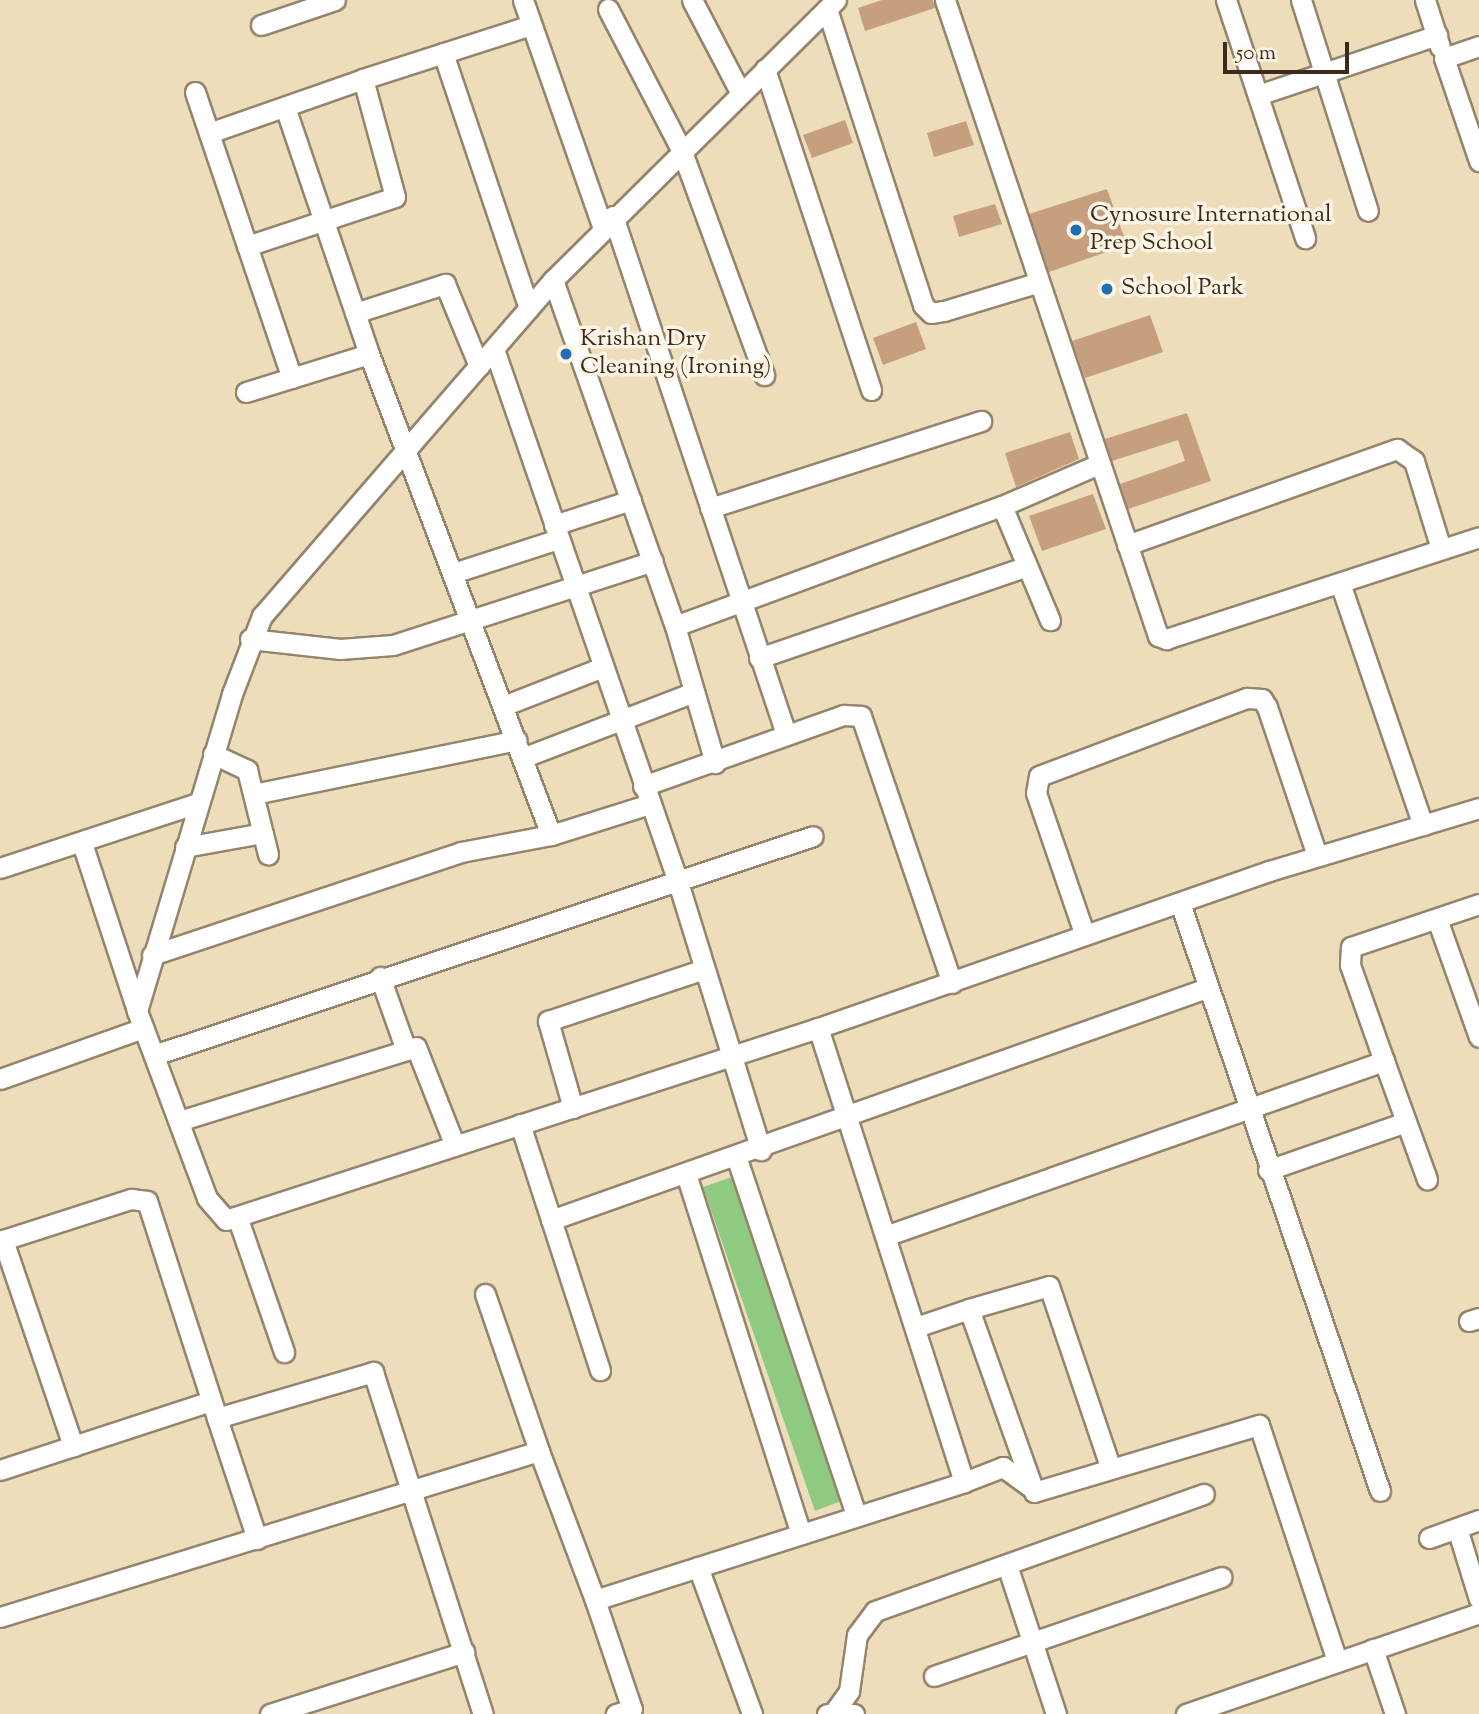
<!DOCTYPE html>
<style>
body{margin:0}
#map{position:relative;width:1479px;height:1714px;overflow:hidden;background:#edb;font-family:"Sorts Mill Goudy",serif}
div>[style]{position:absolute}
.green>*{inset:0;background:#8ecb80}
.building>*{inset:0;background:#c59f7e}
.roads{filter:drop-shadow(2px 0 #94846c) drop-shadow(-2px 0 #94846c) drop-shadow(0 2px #94846c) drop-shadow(0 -2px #94846c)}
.minor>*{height:19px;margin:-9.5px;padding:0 9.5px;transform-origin:9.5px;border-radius:9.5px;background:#fff}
.dots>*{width:19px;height:19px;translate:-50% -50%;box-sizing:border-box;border:4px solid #fcf5e5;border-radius:50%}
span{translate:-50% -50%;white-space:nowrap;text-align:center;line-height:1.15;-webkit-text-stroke:7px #fcf5e5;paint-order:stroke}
.poi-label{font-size:24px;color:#3b2a1e}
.left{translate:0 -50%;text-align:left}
.scale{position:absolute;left:1223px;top:42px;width:126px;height:32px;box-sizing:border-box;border:4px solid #3b2a1e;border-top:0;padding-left:9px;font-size:21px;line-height:24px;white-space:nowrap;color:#3b2a1e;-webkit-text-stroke:5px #fcf5e5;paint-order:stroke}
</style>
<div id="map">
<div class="green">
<i style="clip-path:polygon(732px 1177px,844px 1500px,815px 1511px,703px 1187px)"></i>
</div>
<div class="building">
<i style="clip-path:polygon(882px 0,933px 0,935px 8px,865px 31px,858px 8px)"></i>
<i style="clip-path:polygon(845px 120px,853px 143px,812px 158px,803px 135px)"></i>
<i style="clip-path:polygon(966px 121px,974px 145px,934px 157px,927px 133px)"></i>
<i style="clip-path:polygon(1107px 189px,1127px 245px,1049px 272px,1029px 214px)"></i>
<i style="clip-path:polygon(995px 204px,1002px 224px,959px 237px,953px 216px)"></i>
<i style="clip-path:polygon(1150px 315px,1163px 352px,1085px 378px,1072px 341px)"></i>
<i style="clip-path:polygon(916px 322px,926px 349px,883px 365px,873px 338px)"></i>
<i style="clip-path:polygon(1187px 413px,1211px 481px,1128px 509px,1120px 484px,1185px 461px,1178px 440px,1112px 461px,1105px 439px)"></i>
<i style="clip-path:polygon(1070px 432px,1079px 459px,1016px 487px,1005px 453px)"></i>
<i style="clip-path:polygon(1093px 494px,1106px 529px,1042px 551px,1029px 516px)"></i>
</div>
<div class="roads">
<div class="minor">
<i style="left:523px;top:0;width:242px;rotate:70.7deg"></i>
<i style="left:692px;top:0;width:104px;rotate:62.4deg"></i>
<i style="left:945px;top:0;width:671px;rotate:71.48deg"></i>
<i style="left:1158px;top:636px;width:9px;rotate:21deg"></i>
<i style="left:1166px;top:639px;width:329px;rotate:-18deg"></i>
<i style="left:1226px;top:0;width:251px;rotate:71.6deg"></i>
<i style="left:1301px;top:0;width:221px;rotate:72.4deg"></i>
<i style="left:1425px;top:0;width:49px;rotate:72.3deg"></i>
<i style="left:608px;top:9px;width:158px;rotate:62.5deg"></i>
<i style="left:681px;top:149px;width:241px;rotate:69.8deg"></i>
<i style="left:827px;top:9px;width:311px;rotate:72deg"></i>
<i style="left:923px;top:305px;width:11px;rotate:45deg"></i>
<i style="left:931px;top:313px;width:13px;rotate:-9deg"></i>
<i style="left:944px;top:311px;width:96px;rotate:-16.9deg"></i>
<i style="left:261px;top:25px;width:78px;rotate:-18.7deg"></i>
<i style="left:1479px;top:46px;width:37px;rotate:161deg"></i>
<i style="left:1444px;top:58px;width:109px;rotate:71.2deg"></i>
<i style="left:443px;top:53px;width:269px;rotate:71.4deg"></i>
<i style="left:765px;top:69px;width:338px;rotate:71.7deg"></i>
<i style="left:363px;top:79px;width:176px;rotate:-17.8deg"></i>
<i style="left:195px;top:92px;width:302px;rotate:71.3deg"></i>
<i style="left:1258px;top:95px;width:189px;rotate:-18.5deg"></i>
<i style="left:285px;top:107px;width:261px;rotate:71.2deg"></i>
<i style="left:369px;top:354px;width:514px;rotate:69.27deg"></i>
<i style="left:551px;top:835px;width:104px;rotate:-17.4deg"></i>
<i style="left:209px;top:133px;width:163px;rotate:-19.3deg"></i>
<i style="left:363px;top:79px;width:122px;rotate:74.8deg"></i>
<i style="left:395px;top:197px;width:156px;rotate:161.7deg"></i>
<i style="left:613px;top:216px;width:546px;rotate:71.53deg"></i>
<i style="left:553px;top:280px;width:367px;rotate:70.6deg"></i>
<i style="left:675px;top:626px;width:143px;rotate:73.7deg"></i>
<i style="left:355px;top:313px;width:95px;rotate:-17.9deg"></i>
<i style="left:445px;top:284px;width:89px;rotate:67.5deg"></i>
<i style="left:494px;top:349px;width:561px;rotate:70.95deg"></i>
<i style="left:677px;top:879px;width:284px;rotate:72.8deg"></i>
<i style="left:246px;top:392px;width:129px;rotate:-17.2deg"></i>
<i style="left:1002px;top:506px;width:106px;rotate:-23.4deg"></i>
<i style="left:710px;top:508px;width:285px;rotate:-17.8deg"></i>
<i style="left:554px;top:525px;width:81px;rotate:-18deg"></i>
<i style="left:1127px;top:545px;width:287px;rotate:-19.6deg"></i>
<i style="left:1397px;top:449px;width:21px;rotate:35deg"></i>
<i style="left:1414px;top:461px;width:92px;rotate:72.9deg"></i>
<i style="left:453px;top:573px;width:110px;rotate:-17.9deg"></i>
<i style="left:1340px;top:583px;width:256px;rotate:71.1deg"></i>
<i style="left:675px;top:626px;width:348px;rotate:-20.2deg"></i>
<i style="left:1002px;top:506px;width:124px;rotate:67.2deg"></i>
<i style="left:250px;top:639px;width:91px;rotate:6.3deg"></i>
<i style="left:340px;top:649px;width:53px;rotate:-4.3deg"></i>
<i style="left:393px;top:645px;width:273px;rotate:-17.9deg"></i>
<i style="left:759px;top:658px;width:283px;rotate:-18.9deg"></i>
<i style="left:503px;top:706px;width:107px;rotate:-21.3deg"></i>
<i style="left:213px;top:754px;width:38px;rotate:25deg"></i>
<i style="left:247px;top:770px;width:87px;rotate:76deg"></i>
<i style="left:522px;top:758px;width:184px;rotate:-21deg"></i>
<i style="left:643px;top:786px;width:213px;rotate:-19.5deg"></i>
<i style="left:844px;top:715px;width:17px;rotate:3deg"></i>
<i style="left:861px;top:716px;width:282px;rotate:71.2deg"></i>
<i style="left:254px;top:794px;width:268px;rotate:-11.6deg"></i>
<i style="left:82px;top:843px;width:176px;rotate:71.8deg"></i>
<i style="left:185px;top:847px;width:79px;rotate:-10.2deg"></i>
<i style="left:0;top:868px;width:208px;rotate:-18.2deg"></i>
<i style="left:1180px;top:903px;width:621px;rotate:71.21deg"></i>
<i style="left:1437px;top:919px;width:125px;rotate:70.4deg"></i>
<i style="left:1084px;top:933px;width:148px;rotate:-108.9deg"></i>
<i style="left:1036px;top:793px;width:17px;rotate:-80deg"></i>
<i style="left:1039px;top:776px;width:222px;rotate:-20.6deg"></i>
<i style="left:1247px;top:698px;width:15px;rotate:4deg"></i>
<i style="left:1262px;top:699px;width:9px;rotate:58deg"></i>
<i style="left:1267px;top:707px;width:157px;rotate:71.4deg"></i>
<i style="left:152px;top:955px;width:326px;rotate:-18.4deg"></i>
<i style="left:461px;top:852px;width:92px;rotate:-10.7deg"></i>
<i style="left:380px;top:977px;width:77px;rotate:70.4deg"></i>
<i style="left:818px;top:1028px;width:622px;rotate:162.03deg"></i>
<i style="left:226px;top:1220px;width:29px;rotate:-131deg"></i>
<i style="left:207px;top:1198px;width:200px;rotate:-110.5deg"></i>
<i style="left:137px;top:1011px;width:331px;rotate:-73.3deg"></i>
<i style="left:232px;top:694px;width:84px;rotate:-69deg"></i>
<i style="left:262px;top:616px;width:444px;rotate:-49.1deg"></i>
<i style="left:553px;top:280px;width:398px;rotate:-44.7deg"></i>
<i style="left:154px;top:1055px;width:694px;rotate:-18.38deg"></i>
<i style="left:1384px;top:1061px;width:126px;rotate:70deg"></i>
<i style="left:0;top:1079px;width:152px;rotate:-19.6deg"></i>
<i style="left:573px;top:1108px;width:91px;rotate:-106deg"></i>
<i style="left:548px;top:1021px;width:164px;rotate:-18.4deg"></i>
<i style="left:179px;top:1121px;width:248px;rotate:-17.3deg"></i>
<i style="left:416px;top:1047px;width:106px;rotate:68.5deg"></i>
<i style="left:520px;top:1124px;width:259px;rotate:72deg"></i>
<i style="left:737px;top:1159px;width:375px;rotate:71.5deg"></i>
<i style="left:1268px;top:1170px;width:146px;rotate:-19.2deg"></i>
<i style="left:687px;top:1177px;width:375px;rotate:72.3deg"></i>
<i style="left:238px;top:1219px;width:141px;rotate:70.9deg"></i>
<i style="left:551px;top:1220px;width:696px;rotate:-19.48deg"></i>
<i style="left:888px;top:1235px;width:526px;rotate:-19.33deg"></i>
<i style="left:1384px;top:1061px;width:102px;rotate:-109.5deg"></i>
<i style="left:1350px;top:965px;width:18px;rotate:-87deg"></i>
<i style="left:1351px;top:947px;width:135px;rotate:-18.6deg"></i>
<i style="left:3px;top:1240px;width:218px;rotate:71.2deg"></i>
<i style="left:0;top:1241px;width:138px;rotate:-17.8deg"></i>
<i style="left:131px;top:1199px;width:16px;rotate:7deg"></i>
<i style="left:147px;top:1201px;width:228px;rotate:72.1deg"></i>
<i style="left:485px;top:1294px;width:166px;rotate:71deg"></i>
<i style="left:969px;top:1309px;width:83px;rotate:-16deg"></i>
<i style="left:1049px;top:1286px;width:190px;rotate:71.3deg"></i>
<i style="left:1469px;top:1321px;width:10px;rotate:-17deg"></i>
<i style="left:916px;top:1327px;width:56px;rotate:-18.8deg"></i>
<i style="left:969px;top:1309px;width:194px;rotate:70.4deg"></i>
<i style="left:1034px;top:1492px;width:235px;rotate:-16.6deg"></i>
<i style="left:1259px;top:1425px;width:249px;rotate:71.7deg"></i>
<i style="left:0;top:1470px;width:222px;rotate:-18.1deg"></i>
<i style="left:964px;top:1482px;width:42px;rotate:-21deg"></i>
<i style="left:1003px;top:1467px;width:32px;rotate:36deg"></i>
<i style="left:1457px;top:1528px;width:74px;rotate:72.8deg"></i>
<i style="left:1429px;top:1538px;width:53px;rotate:-19.8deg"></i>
<i style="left:257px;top:1539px;width:127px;rotate:-108.3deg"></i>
<i style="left:217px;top:1418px;width:163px;rotate:-16.4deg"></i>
<i style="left:373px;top:1372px;width:359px;rotate:72.2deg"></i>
<i style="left:1007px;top:1565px;width:157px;rotate:71.8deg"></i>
<i style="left:698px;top:1567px;width:157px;rotate:69.8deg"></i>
<i style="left:595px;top:1600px;width:115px;rotate:71.3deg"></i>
<i style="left:632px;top:1709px;width:17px;rotate:163deg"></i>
<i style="left:0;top:1617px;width:564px;rotate:-17.12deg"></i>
<i style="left:539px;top:1451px;width:159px;rotate:69.4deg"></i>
<i style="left:595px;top:1600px;width:387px;rotate:-17.7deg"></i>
<i style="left:964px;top:1482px;width:477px;rotate:-107.8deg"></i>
<i style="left:818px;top:1028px;width:478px;rotate:-19.2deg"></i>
<i style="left:1269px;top:871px;width:219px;rotate:-16.7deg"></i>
<i style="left:1373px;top:1649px;width:69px;rotate:71.3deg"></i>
<i style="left:934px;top:1676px;width:304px;rotate:-19deg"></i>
<i style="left:834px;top:1712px;width:26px;rotate:-54deg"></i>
<i style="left:849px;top:1691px;width:57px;rotate:-81.9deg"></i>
<i style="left:857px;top:1635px;width:30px;rotate:-53deg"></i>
<i style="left:875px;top:1611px;width:349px;rotate:-19.6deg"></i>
<i style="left:270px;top:1714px;width:204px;rotate:-17.7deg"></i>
<i style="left:827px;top:1714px;width:27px"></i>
<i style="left:1186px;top:1714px;width:310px;rotate:-19deg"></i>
</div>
</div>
<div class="dots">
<i style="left:1076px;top:230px;background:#1f6fb2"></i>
<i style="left:1107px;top:289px;background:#1f6fb2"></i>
<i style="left:566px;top:354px;background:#1f6fb2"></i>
</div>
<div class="poi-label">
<span class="left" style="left:1090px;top:230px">Cynosure International<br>Prep School</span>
<span class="left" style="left:1121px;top:289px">School Park</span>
<span class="left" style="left:580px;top:354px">Krishan Dry<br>Cleaning (Ironing)</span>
</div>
<div class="scale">50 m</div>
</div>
